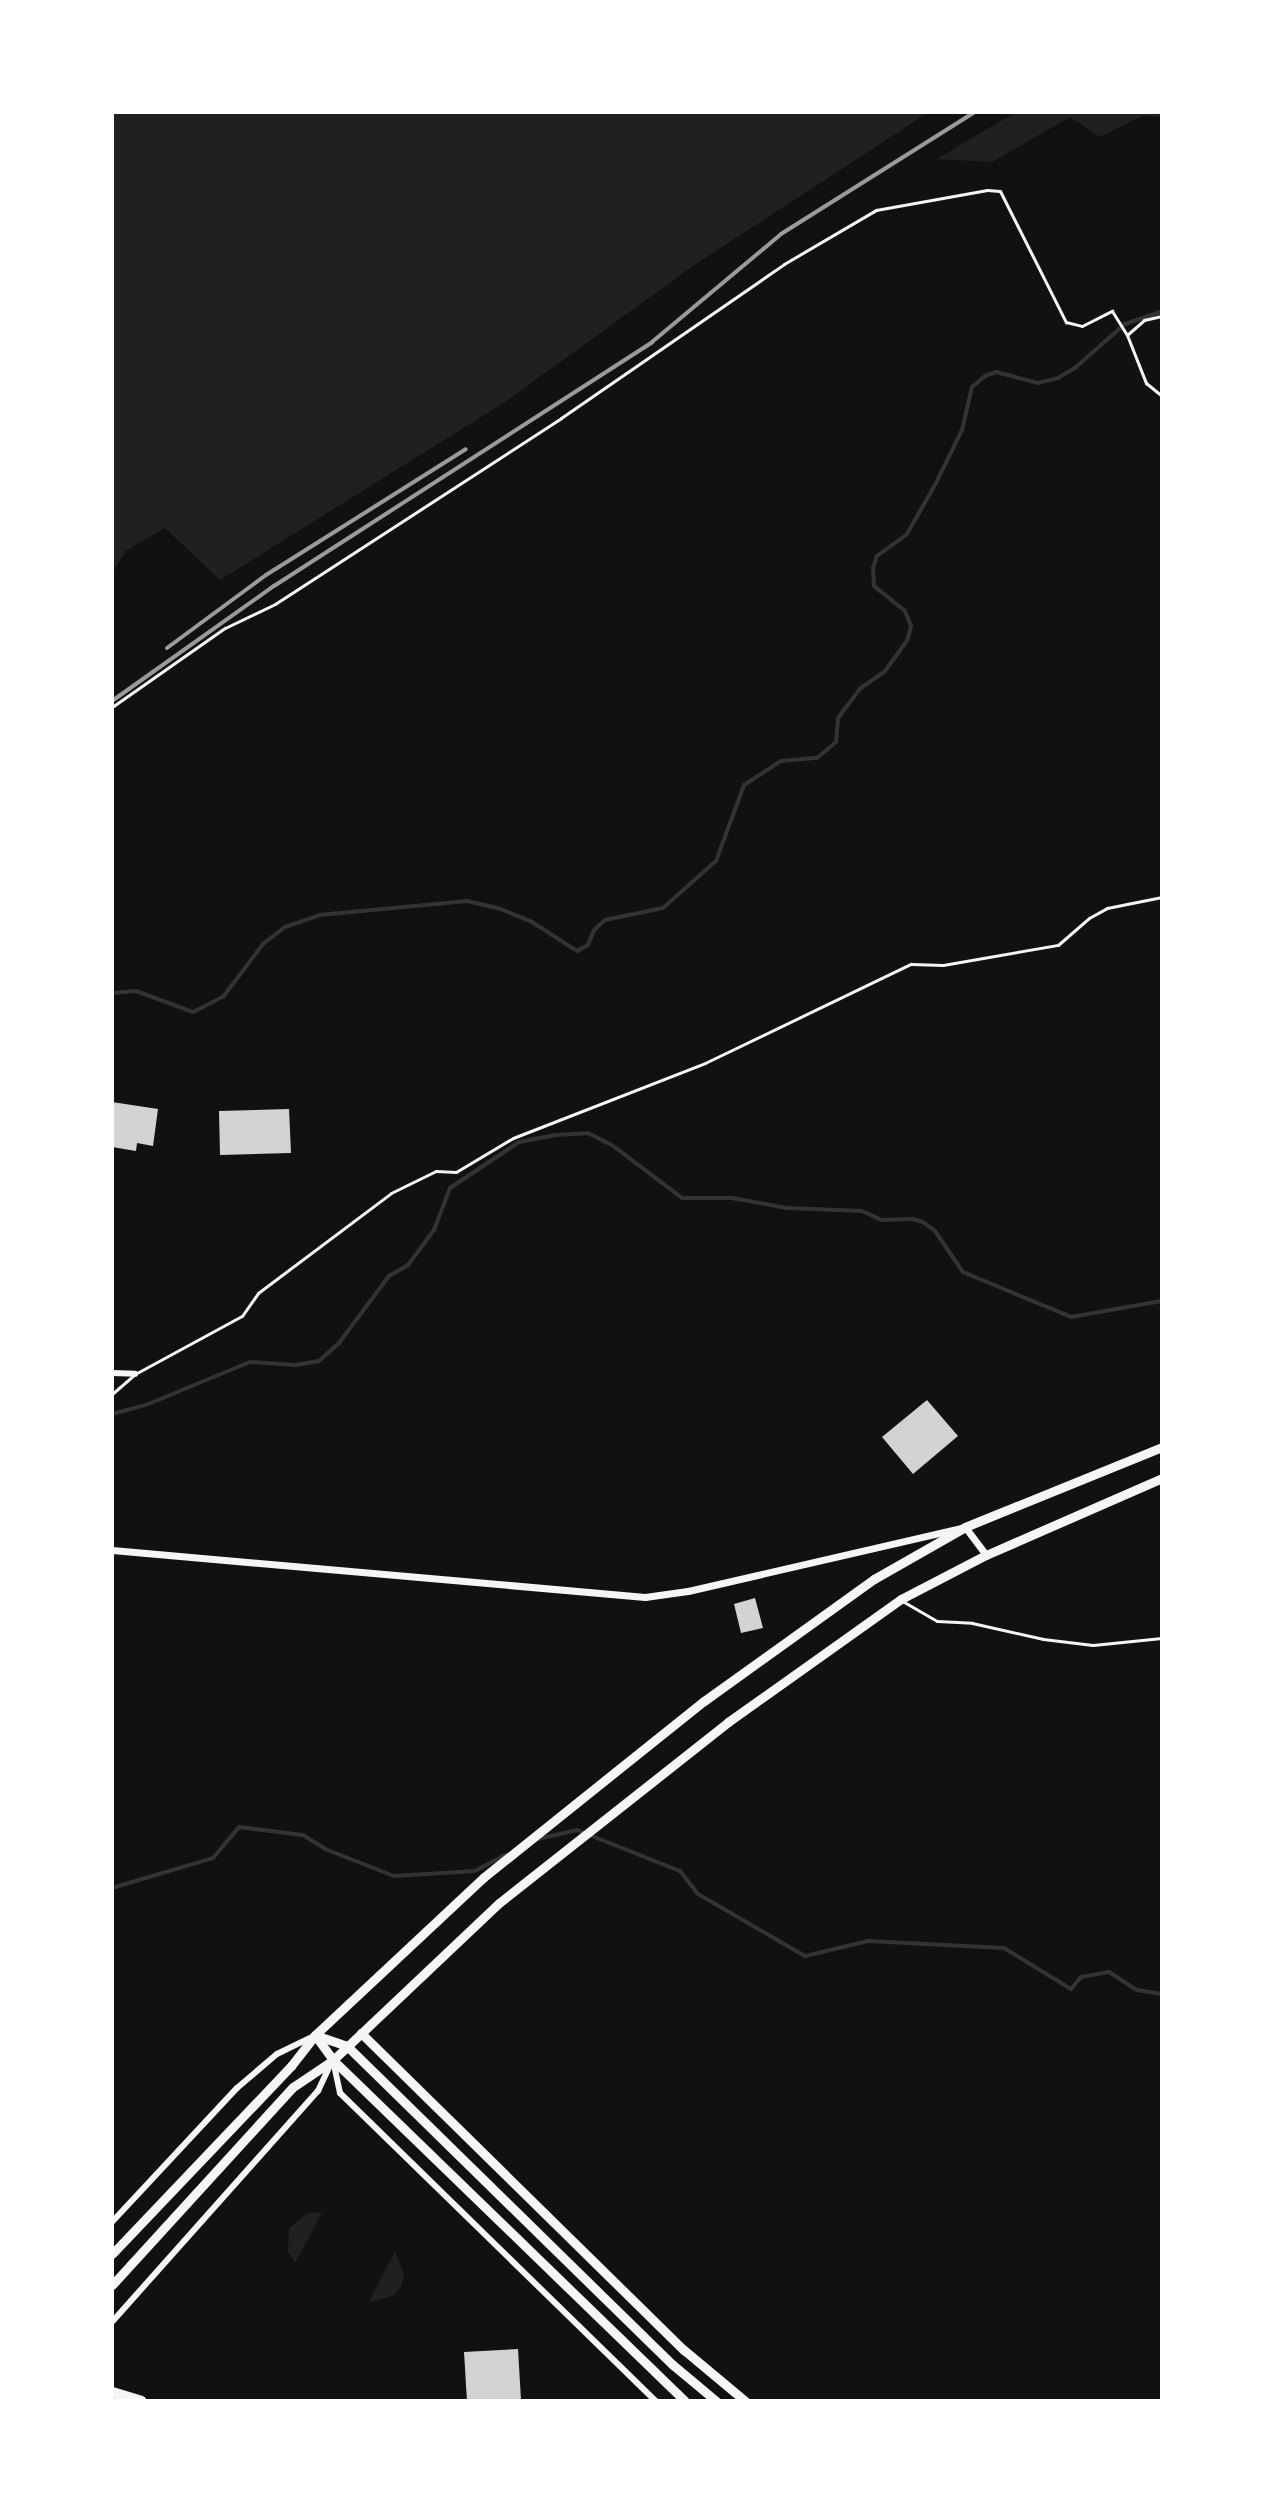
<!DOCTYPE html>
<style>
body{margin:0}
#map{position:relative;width:1274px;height:2513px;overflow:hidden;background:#111;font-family:Figtree,sans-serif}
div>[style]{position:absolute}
.green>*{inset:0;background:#202020}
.stream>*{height:4px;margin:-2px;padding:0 2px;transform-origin:2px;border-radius:2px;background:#333}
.building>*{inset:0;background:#d3d3d3}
.service>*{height:3px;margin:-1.5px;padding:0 1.5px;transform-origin:1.5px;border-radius:1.5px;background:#f5f5f5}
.minor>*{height:6px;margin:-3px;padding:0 3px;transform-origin:3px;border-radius:3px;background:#f5f5f5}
.tertiary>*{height:7px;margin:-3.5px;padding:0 3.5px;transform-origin:3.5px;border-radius:3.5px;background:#f5f5f5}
.primary>*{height:9px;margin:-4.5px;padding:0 4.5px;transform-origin:4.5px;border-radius:4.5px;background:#f5f5f5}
.motorway>*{height:11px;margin:-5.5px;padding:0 5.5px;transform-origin:5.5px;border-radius:5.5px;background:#f5f5f5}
.rail>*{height:4px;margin:-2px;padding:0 2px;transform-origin:2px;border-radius:2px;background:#9a9a9a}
span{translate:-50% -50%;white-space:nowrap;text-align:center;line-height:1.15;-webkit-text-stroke:7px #fff;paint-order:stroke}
.frame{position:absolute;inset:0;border:114px solid #fff;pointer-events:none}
</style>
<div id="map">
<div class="green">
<i style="clip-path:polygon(112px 112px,929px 112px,696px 264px,502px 404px,220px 580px,165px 528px,127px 550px,112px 573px)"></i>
<i style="clip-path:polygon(1016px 112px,1162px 112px,1162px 117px,1142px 116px,1100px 137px,1070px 117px,992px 162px,937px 159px)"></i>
<i style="clip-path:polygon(309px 2212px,322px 2213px,295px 2263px,288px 2252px,289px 2228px)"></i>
<i style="clip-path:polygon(395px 2251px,404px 2275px,401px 2287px,393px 2296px,369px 2302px)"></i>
</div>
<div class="stream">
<i style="left:112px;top:993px;width:24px;rotate:-5deg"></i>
<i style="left:136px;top:991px;width:61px;rotate:20.2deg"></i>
<i style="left:193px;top:1012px;width:34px;rotate:-27deg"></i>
<i style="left:223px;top:997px;width:66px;rotate:-53deg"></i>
<i style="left:263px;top:944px;width:28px;rotate:-38deg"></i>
<i style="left:285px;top:927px;width:36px;rotate:-19deg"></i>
<i style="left:319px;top:915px;width:149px;rotate:-5.4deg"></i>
<i style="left:467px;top:901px;width:32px;rotate:13deg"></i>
<i style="left:498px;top:908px;width:37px;rotate:22deg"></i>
<i style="left:532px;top:922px;width:54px;rotate:32.8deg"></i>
<i style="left:577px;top:951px;width:13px;rotate:-29deg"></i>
<i style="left:588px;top:945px;width:16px;rotate:-68deg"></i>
<i style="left:594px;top:930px;width:15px;rotate:-42deg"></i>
<i style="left:605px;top:920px;width:59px;rotate:-11.7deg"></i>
<i style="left:663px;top:908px;width:71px;rotate:-41.6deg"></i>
<i style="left:716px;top:861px;width:81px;rotate:-69.8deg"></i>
<i style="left:744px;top:785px;width:44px;rotate:-33deg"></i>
<i style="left:781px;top:761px;width:36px;rotate:-5deg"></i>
<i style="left:817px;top:758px;width:25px;rotate:-40deg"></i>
<i style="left:836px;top:742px;width:24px;rotate:-85deg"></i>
<i style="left:838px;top:718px;width:38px;rotate:-53deg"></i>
<i style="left:861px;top:688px;width:29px;rotate:-35deg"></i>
<i style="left:885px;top:671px;width:37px;rotate:-54deg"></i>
<i style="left:907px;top:641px;width:16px;rotate:-75deg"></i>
<i style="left:911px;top:626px;width:16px;rotate:-112deg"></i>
<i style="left:905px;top:611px;width:40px;rotate:-141deg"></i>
<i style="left:874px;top:586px;width:18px;rotate:-93deg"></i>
<i style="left:873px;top:568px;width:13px;rotate:-72deg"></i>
<i style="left:877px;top:556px;width:37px;rotate:-36deg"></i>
<i style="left:907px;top:534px;width:59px;rotate:-60.4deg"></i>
<i style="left:936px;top:483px;width:59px;rotate:-63.9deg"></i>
<i style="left:962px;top:430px;width:44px;rotate:-76.9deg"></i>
<i style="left:972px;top:387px;width:17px;rotate:-40deg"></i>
<i style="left:985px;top:376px;width:12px;rotate:-20deg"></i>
<i style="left:996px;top:372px;width:43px;rotate:14.7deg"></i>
<i style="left:1038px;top:383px;width:21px;rotate:-14deg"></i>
<i style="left:1058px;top:378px;width:21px;rotate:-31deg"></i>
<i style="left:1076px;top:367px;width:65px;rotate:-41.3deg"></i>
<i style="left:1125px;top:324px;width:39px;rotate:-19deg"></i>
<i style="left:112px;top:1414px;width:35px;rotate:-15deg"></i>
<i style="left:146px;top:1405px;width:113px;rotate:-22.5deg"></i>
<i style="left:250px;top:1362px;width:46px;rotate:3.7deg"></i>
<i style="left:296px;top:1365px;width:23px;rotate:-10deg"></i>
<i style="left:319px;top:1361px;width:27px;rotate:-42deg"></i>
<i style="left:339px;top:1343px;width:84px;rotate:-53.3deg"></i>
<i style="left:389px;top:1276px;width:22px;rotate:-30deg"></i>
<i style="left:408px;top:1265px;width:44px;rotate:-53.4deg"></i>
<i style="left:434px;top:1230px;width:45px;rotate:-69.1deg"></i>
<i style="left:450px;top:1188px;width:83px;rotate:-33.7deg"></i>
<i style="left:519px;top:1142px;width:37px;rotate:-11deg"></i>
<i style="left:555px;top:1135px;width:33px;rotate:-3deg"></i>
<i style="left:588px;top:1133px;width:27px;rotate:27deg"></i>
<i style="left:612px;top:1145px;width:88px;rotate:37.1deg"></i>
<i style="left:682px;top:1198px;width:50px"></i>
<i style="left:732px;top:1198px;width:56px;rotate:10.3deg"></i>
<i style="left:787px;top:1208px;width:75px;rotate:2.3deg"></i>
<i style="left:862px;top:1211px;width:21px;rotate:25deg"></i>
<i style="left:881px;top:1220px;width:31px;rotate:-2deg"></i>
<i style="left:912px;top:1219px;width:11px;rotate:15deg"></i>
<i style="left:923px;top:1222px;width:15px;rotate:37deg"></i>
<i style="left:935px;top:1231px;width:50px;rotate:55.7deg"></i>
<i style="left:963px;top:1272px;width:117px;rotate:22.6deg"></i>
<i style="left:1071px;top:1317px;width:92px;rotate:-10deg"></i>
<i style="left:538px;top:1839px;width:40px;rotate:-13deg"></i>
<i style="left:577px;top:1830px;width:111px;rotate:21.7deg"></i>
<i style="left:680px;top:1871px;width:29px;rotate:52deg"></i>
<i style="left:698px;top:1894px;width:124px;rotate:30.1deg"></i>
<i style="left:805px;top:1956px;width:65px;rotate:-13.4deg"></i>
<i style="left:868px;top:1941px;width:136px;rotate:2.9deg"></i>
<i style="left:1004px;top:1948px;width:79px;rotate:31.5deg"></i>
<i style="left:1071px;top:1989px;width:16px;rotate:-50deg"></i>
<i style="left:1081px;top:1977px;width:28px;rotate:-10deg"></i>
<i style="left:1109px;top:1972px;width:33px;rotate:33deg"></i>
<i style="left:1137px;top:1990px;width:25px;rotate:9deg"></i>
<i style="left:112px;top:1888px;width:105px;rotate:-16.5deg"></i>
<i style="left:213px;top:1858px;width:40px;rotate:-50deg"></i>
<i style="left:239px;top:1827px;width:64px;rotate:7.1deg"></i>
<i style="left:303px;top:1835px;width:26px;rotate:32deg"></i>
<i style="left:325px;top:1849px;width:74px;rotate:21.4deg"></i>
<i style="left:394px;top:1876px;width:81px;rotate:-3.5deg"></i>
<i style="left:475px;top:1871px;width:34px;rotate:-28deg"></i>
</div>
<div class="building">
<i style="clip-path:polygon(112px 1102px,158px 1109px,153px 1146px,137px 1143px,136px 1151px,112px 1147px)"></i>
<i style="clip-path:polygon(289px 1109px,291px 1153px,220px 1155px,219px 1111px)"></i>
<i style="clip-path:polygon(927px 1400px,958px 1436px,913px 1474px,882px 1437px)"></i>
<i style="clip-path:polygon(755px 1598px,763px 1628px,741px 1633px,734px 1604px)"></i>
<i style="clip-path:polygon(518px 2349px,521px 2400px,467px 2401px,464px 2352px)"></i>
</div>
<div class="service">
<i style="left:1127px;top:335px;width:52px;rotate:68.4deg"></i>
<i style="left:1146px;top:383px;width:21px;rotate:39deg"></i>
<i style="left:112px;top:707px;width:138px;rotate:-35deg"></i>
<i style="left:225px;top:628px;width:55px;rotate:-25.6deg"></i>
<i style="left:275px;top:604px;width:341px;rotate:-33deg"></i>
<i style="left:561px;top:418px;width:271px;rotate:-34.6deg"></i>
<i style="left:784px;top:264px;width:107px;rotate:-30.4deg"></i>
<i style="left:876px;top:210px;width:113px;rotate:-10.2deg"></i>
<i style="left:987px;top:190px;width:13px;rotate:4deg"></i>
<i style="left:1000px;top:191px;width:147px;rotate:63.3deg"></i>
<i style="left:1066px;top:322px;width:16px;rotate:14deg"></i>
<i style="left:1082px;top:326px;width:34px;rotate:-27deg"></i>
<i style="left:1112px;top:311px;width:28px;rotate:58deg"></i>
<i style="left:1127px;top:335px;width:23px;rotate:-41deg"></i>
<i style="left:1144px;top:320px;width:18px;rotate:-13deg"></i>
<i style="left:112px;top:1394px;width:30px;rotate:-41deg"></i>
<i style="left:135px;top:1374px;width:122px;rotate:-28.5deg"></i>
<i style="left:242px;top:1316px;width:28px;rotate:-55deg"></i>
<i style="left:258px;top:1293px;width:166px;rotate:-36.9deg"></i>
<i style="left:391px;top:1193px;width:50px;rotate:-26.1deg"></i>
<i style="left:436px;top:1171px;width:20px;rotate:3deg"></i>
<i style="left:456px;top:1172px;width:66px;rotate:-30.8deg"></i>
<i style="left:513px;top:1138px;width:206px;rotate:-21.3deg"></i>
<i style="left:705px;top:1063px;width:229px;rotate:-25.7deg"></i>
<i style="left:911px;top:964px;width:32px;rotate:2deg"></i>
<i style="left:943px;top:965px;width:117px;rotate:-9.9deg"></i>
<i style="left:1058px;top:945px;width:41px;rotate:-41.1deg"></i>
<i style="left:1089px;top:918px;width:21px;rotate:-29deg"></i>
<i style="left:1107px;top:908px;width:56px;rotate:-11.3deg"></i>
<i style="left:904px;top:1602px;width:38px;rotate:30deg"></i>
<i style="left:937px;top:1621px;width:35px;rotate:3deg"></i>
<i style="left:972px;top:1623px;width:73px;rotate:12.7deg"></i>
<i style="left:1043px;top:1639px;width:50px;rotate:6.8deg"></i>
<i style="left:1093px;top:1645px;width:69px;rotate:-5.8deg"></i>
</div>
<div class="minor">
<i style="left:112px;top:1373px;width:23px;rotate:2deg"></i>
<i style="left:333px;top:2060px;width:34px;rotate:78deg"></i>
<i style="left:340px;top:2093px;width:441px;rotate:44.3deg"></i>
<i style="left:112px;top:2222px;width:183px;rotate:-47deg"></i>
<i style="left:237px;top:2088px;width:52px;rotate:-40.4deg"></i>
<i style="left:277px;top:2054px;width:39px;rotate:-26deg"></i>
<i style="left:112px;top:2322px;width:310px;rotate:-48.3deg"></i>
<i style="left:318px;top:2091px;width:31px;rotate:-65deg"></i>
</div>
<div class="tertiary">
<i style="left:112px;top:1550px;width:535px;rotate:5.04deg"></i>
<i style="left:645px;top:1597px;width:43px;rotate:-7.9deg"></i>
<i style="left:688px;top:1591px;width:284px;rotate:-13deg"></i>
<i style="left:965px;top:1527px;width:35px;rotate:53deg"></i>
</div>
<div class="primary">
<i style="left:361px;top:2033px;width:453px;rotate:44.5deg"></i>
<i style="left:684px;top:2350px;width:80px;rotate:39.9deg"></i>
<i style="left:315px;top:2035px;width:34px;rotate:19deg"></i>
<i style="left:347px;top:2046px;width:456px;rotate:44.4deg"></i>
<i style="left:673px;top:2365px;width:56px;rotate:39.9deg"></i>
<i style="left:315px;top:2035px;width:31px;rotate:54deg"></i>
<i style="left:333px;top:2060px;width:490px;rotate:44.1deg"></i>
<i style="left:112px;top:2254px;width:260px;rotate:-46.4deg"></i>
<i style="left:291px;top:2066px;width:39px;rotate:-52deg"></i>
<i style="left:315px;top:2035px;width:231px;rotate:-43.1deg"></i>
<i style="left:484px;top:1877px;width:282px;rotate:-38.7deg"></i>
<i style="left:704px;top:1701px;width:209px;rotate:-35.7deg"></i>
<i style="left:874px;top:1579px;width:105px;rotate:-29.7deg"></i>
<i style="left:965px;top:1527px;width:213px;rotate:-22.1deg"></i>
<i style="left:112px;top:2285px;width:268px;rotate:-47.6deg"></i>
<i style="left:293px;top:2087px;width:48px;rotate:-34deg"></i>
<i style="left:333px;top:2060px;width:228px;rotate:-43.4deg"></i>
<i style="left:499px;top:1903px;width:292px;rotate:-38.3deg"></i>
<i style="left:728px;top:1722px;width:212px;rotate:-35.4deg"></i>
<i style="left:901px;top:1599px;width:96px;rotate:-27.4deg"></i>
<i style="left:986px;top:1555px;width:192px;rotate:-23.6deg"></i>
</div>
<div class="motorway">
<i style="left:112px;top:2392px;width:30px;rotate:17deg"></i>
</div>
<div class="rail">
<i style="left:167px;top:648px;width:123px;rotate:-36.4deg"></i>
<i style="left:266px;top:575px;width:236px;rotate:-32.2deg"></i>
<i style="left:112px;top:701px;width:199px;rotate:-35.4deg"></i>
<i style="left:274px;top:586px;width:450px;rotate:-32.8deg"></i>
<i style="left:652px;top:342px;width:168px;rotate:-39.9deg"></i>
<i style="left:781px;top:234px;width:229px;rotate:-32.2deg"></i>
</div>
<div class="frame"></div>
</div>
